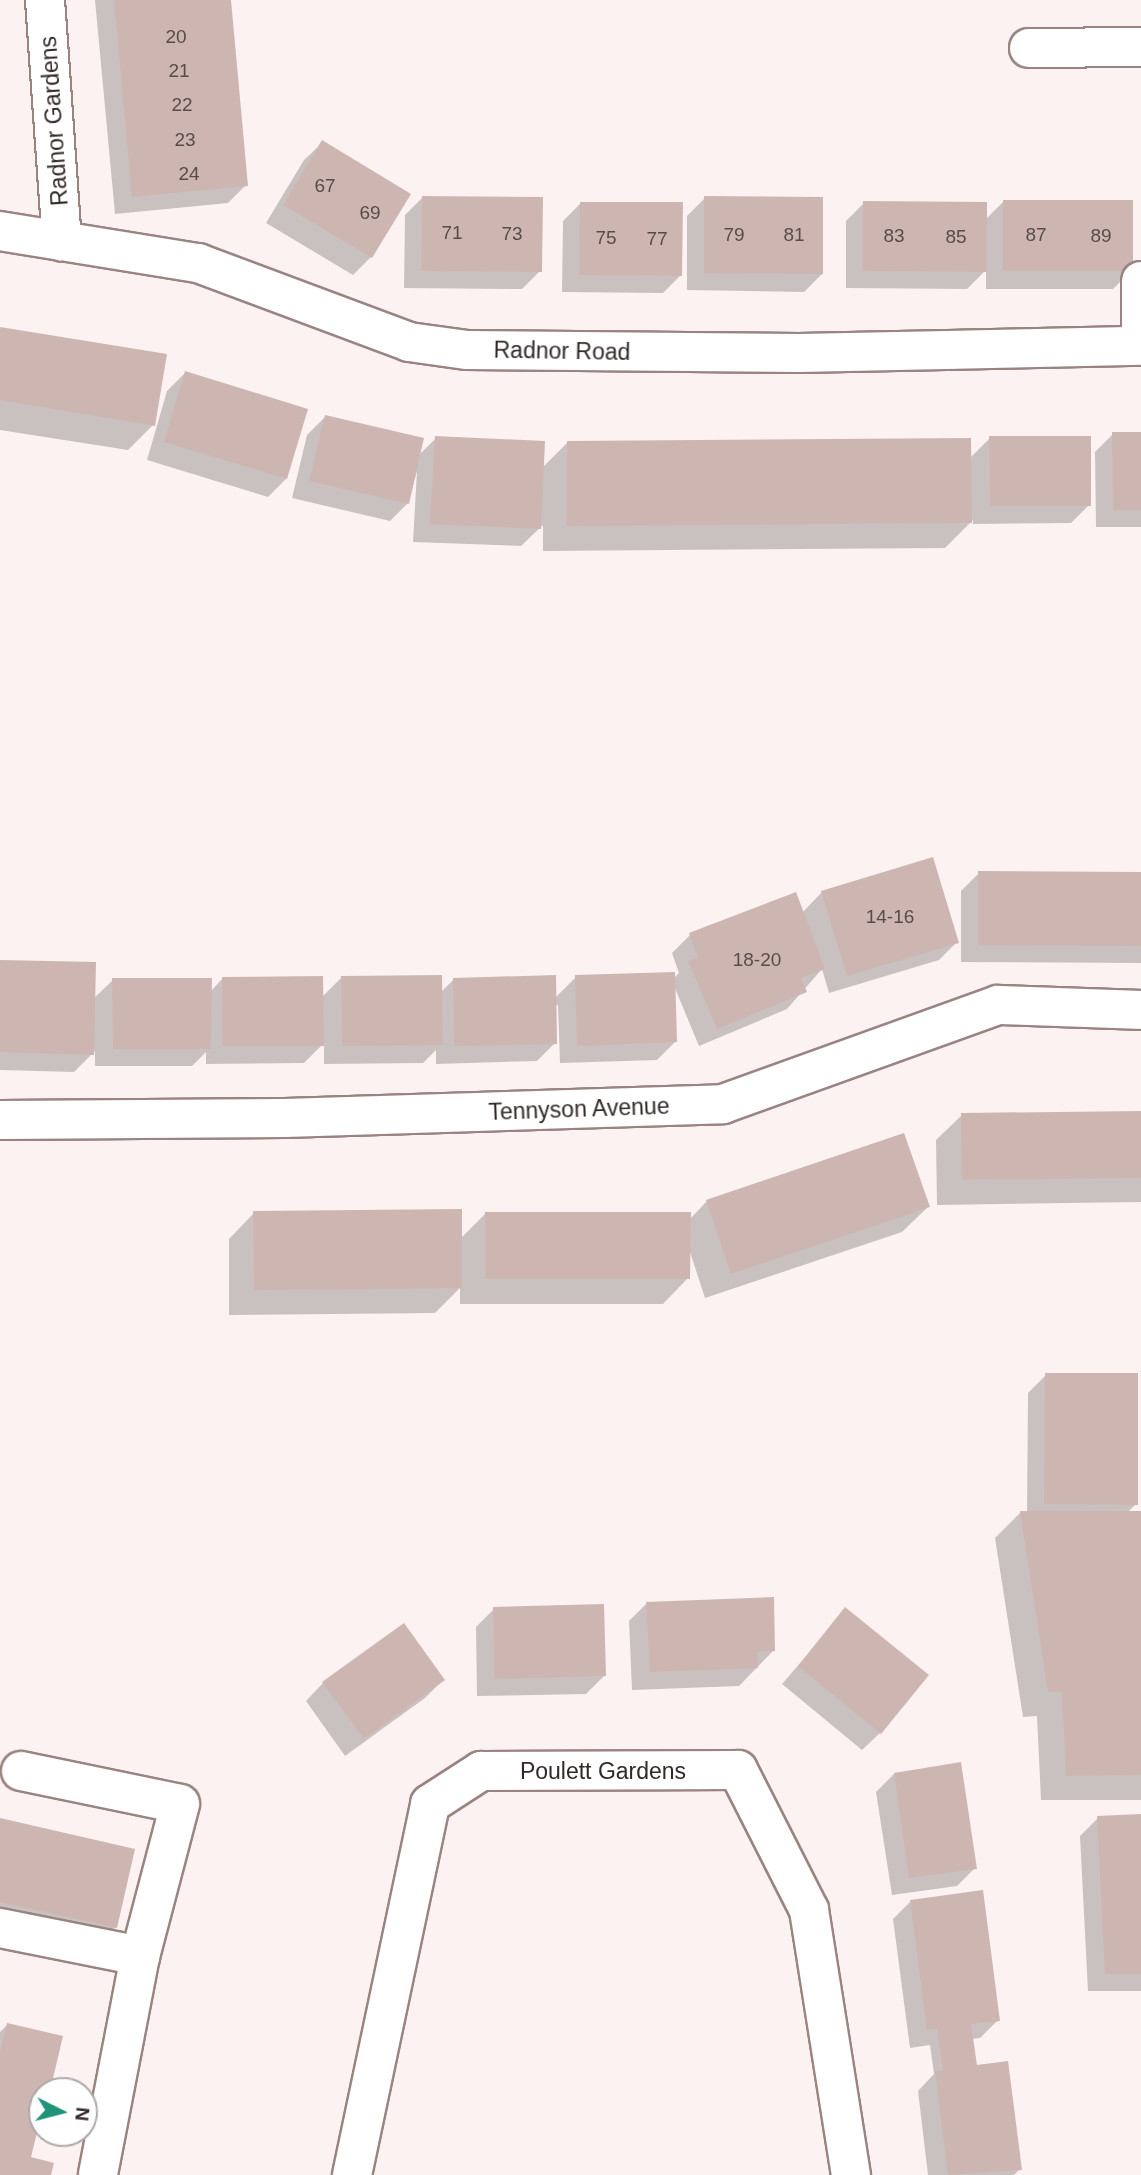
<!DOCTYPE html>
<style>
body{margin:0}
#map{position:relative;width:1141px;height:2175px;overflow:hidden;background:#fcf2f1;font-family:Arial,sans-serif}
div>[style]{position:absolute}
.shadow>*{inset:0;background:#0003}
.building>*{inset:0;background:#cdb6b2}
.roads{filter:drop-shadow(2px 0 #998480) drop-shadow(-2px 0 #998480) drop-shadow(0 2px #998480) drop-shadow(0 -2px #998480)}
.minor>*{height:38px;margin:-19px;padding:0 19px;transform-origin:19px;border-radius:19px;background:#fff}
span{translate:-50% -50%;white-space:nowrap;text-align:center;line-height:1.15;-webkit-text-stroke:5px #fff;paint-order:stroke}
.number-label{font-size:19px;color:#584c4a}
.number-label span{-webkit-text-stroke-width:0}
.street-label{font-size:23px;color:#312827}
.north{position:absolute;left:28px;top:2077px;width:70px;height:70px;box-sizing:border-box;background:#fff;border:2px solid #ada9a9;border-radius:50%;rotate:96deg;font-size:19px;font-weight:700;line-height:28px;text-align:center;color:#312827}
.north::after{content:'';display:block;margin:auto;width:24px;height:32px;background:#1f9478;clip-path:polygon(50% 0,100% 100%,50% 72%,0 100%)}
</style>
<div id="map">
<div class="shadow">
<i style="clip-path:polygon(95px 0,229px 0,246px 185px,228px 203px,115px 214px)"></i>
<i style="clip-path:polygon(322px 143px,371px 257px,353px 275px,266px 223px,304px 160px)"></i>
<i style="clip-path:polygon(423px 197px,540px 271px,522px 289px,404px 288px,405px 215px)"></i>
<i style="clip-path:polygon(705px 198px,822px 274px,804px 292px,687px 290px,687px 216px)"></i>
<i style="clip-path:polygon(1004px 201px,1131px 271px,1113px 289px,986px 289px,986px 270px,967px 289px,846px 288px,846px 221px,864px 203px,985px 220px)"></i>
<i style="clip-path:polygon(581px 203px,681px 275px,663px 293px,562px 292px,563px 221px)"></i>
<i style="clip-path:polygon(0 329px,153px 425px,128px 450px,0 430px)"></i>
<i style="clip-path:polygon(185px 373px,286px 479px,268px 497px,147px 460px,167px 391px)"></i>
<i style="clip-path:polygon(325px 417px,419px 455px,436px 438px,542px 468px,568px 442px,970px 458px,990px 438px,1089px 505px,1071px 523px,973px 524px,973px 520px,945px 548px,543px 551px,543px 525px,521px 546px,413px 542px,417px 471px,408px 503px,390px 521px,292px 498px,307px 435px)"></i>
<i style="clip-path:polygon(1113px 434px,1141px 434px,1141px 527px,1096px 527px,1095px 452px)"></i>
<i style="clip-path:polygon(979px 873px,1141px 874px,1141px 963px,961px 962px,961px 891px)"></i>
<i style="clip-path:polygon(822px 892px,957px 942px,939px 960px,829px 993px,822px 969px,787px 1009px,699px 1046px,674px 986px,675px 1042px,657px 1060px,560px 1063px,558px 1005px,555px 1005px,555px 1043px,537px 1061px,436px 1064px,436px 1050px,423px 1063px,324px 1064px,324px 1043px,304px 1063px,206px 1064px,206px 1052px,192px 1066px,95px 1066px,95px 1051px,74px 1072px,0 1070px,0 962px,93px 999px,113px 980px,210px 992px,223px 978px,321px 998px,342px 977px,441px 992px,453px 980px,555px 998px,576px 977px,673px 979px,679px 973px,672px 953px,690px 935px,795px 895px,802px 913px)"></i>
<i style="clip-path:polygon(1141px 1112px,1141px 1202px,937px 1205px,936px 1140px,962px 1115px)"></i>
<i style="clip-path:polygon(707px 1201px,928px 1207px,902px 1232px,705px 1298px,689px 1249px,688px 1278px,663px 1304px,460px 1304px,460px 1288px,435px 1313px,229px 1315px,229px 1239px,254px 1213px,460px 1239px,485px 1214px,689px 1220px)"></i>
<i style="clip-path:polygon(1046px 1375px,1136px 1504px,1127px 1513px,1141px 1513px,1141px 1800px,1041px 1800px,1037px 1716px,1023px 1717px,995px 1538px,1020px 1513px,1027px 1513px,1028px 1393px)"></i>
<i style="clip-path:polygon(647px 1603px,774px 1650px,739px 1686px,632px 1690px,629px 1621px)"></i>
<i style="clip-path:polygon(494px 1609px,604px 1676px,586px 1694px,477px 1696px,476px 1627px)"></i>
<i style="clip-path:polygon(846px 1610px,880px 1733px,862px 1750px,782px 1684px)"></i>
<i style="clip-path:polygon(443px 1680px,425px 1698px,345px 1756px,306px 1701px,323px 1683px)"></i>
<i style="clip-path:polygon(894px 1774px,975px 1868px,957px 1886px,892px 1895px,876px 1792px)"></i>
<i style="clip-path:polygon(1141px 1815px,1141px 1991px,1088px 1991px,1080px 1836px,1098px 1818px)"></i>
<i style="clip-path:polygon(0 1820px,116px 1927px,98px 1945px,0 1923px)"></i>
<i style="clip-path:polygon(911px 1901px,998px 2020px,980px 2038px,971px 2039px,975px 2065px,1020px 2169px,1014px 2175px,928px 2175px,918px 2091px,934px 2074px,930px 2045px,910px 2048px,893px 1919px)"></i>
<i style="clip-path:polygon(7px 2025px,42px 2091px,42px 2100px,27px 2115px,29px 2159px,49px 2175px,0 2175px,0 2032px)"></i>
</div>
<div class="building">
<i style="clip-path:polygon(114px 0,231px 0,248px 186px,132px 197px)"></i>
<i style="clip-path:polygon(322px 140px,411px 194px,372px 258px,283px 205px)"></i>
<i style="clip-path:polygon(422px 196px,543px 197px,542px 272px,421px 271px)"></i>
<i style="clip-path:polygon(704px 196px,823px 197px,823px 274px,704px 273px)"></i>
<i style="clip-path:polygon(1003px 200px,1133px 200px,1133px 271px,1003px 271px)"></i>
<i style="clip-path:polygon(863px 201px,987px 202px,987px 272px,863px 271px)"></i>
<i style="clip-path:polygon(580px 202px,683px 202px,682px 276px,579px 275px)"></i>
<i style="clip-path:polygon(0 327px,167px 354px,155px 426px,0 400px)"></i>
<i style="clip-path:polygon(185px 371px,308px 409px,287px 479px,164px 442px)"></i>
<i style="clip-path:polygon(325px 415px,424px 438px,409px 504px,309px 481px)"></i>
<i style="clip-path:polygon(1112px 432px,1141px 432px,1141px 510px,1113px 510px)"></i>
<i style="clip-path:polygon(435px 436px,545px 441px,541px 529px,430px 524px)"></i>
<i style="clip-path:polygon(989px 436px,1091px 436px,1091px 506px,990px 506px)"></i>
<i style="clip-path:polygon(971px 438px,972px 523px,567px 526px,567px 441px)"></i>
<i style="clip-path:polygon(933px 857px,959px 943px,847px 976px,821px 891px)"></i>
<i style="clip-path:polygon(978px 871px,1141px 872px,1141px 946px,978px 945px)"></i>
<i style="clip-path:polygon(796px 892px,825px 969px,801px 978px,807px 992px,717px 1029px,688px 961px,698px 958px,689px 933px)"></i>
<i style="clip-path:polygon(0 960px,96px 962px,94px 1055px,0 1052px)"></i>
<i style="clip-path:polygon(675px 972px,677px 1042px,577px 1046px,575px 975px)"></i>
<i style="clip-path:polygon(442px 975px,443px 1045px,342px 1046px,341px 976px)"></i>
<i style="clip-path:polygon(556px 975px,557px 1044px,454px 1046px,453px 978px)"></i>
<i style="clip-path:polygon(323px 976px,324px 1046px,223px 1046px,222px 977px)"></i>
<i style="clip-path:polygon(112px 978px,212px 978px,211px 1049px,113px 1049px)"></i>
<i style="clip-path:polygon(1141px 1111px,1141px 1178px,962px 1180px,961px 1113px)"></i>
<i style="clip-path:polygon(904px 1133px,930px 1207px,731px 1274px,706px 1200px)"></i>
<i style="clip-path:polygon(462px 1209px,462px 1288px,254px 1290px,253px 1211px)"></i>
<i style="clip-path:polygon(485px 1212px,691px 1212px,690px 1279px,485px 1279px)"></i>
<i style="clip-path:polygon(1045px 1373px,1138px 1373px,1138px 1505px,1044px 1504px)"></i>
<i style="clip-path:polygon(1020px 1511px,1141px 1511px,1141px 1775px,1066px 1776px,1062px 1692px,1048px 1692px)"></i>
<i style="clip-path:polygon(774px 1597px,775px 1651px,757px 1652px,758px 1668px,650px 1672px,646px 1602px)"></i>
<i style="clip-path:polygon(604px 1604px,606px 1676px,495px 1679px,493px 1607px)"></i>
<i style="clip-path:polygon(845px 1607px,929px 1675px,881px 1734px,798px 1666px)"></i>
<i style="clip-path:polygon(404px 1623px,445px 1680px,364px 1739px,322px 1682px)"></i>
<i style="clip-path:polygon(961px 1762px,977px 1869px,909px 1878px,894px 1773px)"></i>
<i style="clip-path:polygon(1141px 1814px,1141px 1974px,1105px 1974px,1097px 1816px)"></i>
<i style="clip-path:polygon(0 1818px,135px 1849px,117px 1928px,0 1902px)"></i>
<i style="clip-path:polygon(983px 1890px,1000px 2021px,971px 2024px,977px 2065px,1008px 2061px,1022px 2170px,948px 2175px,935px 2071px,943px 2070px,937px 2029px,927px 2030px,910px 1900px)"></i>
<i style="clip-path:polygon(7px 2023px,63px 2036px,50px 2091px,35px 2092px,30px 2114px,41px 2116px,31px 2157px,54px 2163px,51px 2175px,0 2175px,0 2052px)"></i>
</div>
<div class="roads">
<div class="minor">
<i style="left:45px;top:0;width:242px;rotate:86deg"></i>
<i style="left:1029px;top:48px;width:112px;rotate:-0.5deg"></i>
<i style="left:0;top:231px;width:201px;rotate:9.2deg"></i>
<i style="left:198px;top:263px;width:225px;rotate:20.5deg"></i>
<i style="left:409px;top:342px;width:59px;rotate:7.9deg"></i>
<i style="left:467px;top:350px;width:332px;rotate:0.5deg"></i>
<i style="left:799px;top:353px;width:342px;rotate:-1.2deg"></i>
<i style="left:1141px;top:281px;width:52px;rotate:90deg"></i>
<i style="left:0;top:1120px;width:285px;rotate:-0.4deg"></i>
<i style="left:285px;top:1118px;width:438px;rotate:-1.8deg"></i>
<i style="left:723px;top:1104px;width:292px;rotate:-19.8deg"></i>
<i style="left:998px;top:1005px;width:143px;rotate:2deg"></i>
<i style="left:21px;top:1771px;width:162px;rotate:11.7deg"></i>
<i style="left:180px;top:1804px;width:157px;rotate:104.7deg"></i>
<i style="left:140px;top:1956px;width:223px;rotate:100.9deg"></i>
<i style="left:0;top:1928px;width:143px;rotate:11.3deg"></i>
<i style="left:352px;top:2175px;width:379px;rotate:-78.1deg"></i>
<i style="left:430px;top:1804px;width:61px;rotate:-32.9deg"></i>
<i style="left:481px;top:1771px;width:257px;rotate:-0.2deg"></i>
<i style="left:738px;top:1770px;width:157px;rotate:63.1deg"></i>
<i style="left:809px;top:1910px;width:268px;rotate:81deg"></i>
</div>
</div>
<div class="number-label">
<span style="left:176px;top:37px">20</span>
<span style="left:179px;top:71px">21</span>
<span style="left:182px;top:105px">22</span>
<span style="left:185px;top:140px">23</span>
<span style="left:189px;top:174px">24</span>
<span style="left:325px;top:186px">67</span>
<span style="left:370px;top:213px">69</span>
<span style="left:452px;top:233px">71</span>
<span style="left:512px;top:234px">73</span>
<span style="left:734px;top:235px">79</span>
<span style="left:794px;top:235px">81</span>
<span style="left:1036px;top:235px">87</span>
<span style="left:894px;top:236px">83</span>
<span style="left:1101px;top:236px">89</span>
<span style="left:956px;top:237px">85</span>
<span style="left:606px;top:238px">75</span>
<span style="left:657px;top:239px">77</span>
<span style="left:890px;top:917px">14-16</span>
<span style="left:757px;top:960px">18-20</span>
</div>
<div class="street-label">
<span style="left:54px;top:121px;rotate:-94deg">Radnor Gardens</span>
<span style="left:562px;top:351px;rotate:1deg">Radnor Road</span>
<span style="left:579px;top:1109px;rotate:-2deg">Tennyson Avenue</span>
<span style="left:603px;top:1771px">Poulett Gardens</span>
</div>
<div class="north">N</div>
</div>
